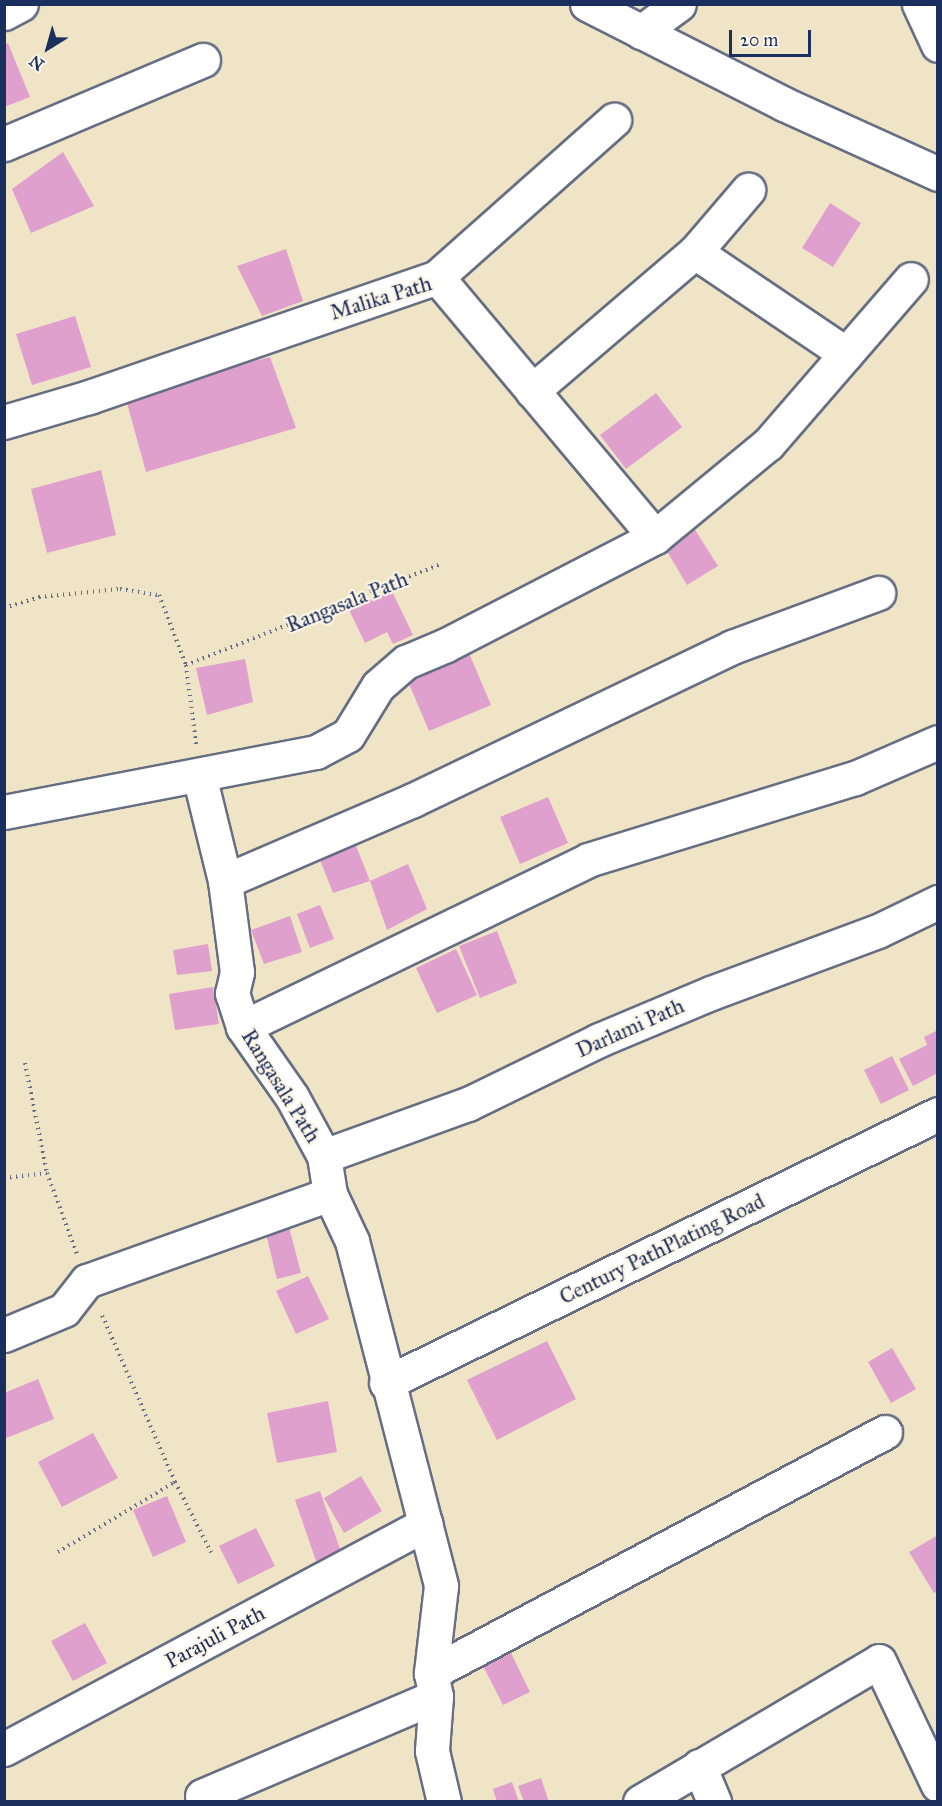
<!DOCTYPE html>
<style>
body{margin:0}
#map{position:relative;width:942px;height:1806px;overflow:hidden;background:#efe4c6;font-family:"IM FELL Great Primer",serif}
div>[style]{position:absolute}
.building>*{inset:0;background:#e0a0ce}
.path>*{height:4px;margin-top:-2px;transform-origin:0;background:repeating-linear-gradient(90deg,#656e82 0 1.5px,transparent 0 6px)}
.roads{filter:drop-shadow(2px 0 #656e82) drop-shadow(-2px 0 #656e82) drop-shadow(0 2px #656e82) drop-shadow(0 -2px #656e82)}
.minor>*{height:33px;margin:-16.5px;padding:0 16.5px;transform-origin:16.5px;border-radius:16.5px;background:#fff}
span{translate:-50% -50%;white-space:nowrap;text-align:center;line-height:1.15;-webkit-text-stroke:4.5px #fcf5e5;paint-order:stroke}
.street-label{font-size:21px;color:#1b2f5e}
.frame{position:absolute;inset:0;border:6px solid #1b2f5e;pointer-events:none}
.north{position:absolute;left:18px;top:18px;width:60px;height:60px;-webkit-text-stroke:4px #fcf5e5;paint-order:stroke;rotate:217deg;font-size:16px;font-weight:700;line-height:24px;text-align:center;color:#1b2f5e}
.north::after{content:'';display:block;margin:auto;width:21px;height:27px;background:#1b2f5e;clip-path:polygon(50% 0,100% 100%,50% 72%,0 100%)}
.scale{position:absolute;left:729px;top:30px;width:82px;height:27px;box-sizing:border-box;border:3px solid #1b2f5e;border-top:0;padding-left:8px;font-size:18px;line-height:21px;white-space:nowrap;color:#1b2f5e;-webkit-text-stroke:4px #fcf5e5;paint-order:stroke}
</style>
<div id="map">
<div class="building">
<i style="clip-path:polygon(8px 43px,30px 97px,4px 107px,4px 45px)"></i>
<i style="clip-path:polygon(63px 152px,94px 206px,31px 233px,12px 189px)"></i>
<i style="clip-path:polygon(830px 203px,861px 223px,833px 267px,802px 248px)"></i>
<i style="clip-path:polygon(286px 249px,303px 301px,262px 316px,237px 266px)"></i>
<i style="clip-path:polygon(75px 316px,91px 367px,32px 385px,16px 334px)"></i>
<i style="clip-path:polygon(270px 357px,296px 428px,146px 472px,125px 396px)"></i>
<i style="clip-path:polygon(656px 393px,682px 427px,626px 469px,600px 435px)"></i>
<i style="clip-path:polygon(101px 470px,116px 535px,47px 553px,31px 489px)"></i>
<i style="clip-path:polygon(692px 525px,718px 566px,687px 585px,662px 543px)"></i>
<i style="clip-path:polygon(391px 589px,413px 635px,393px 644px,387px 632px,365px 643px,349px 610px)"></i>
<i style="clip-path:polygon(466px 646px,491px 705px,429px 731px,404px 672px)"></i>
<i style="clip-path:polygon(245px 659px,253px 702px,207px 715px,196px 668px)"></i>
<i style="clip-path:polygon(548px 797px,568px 843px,520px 864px,500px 817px)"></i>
<i style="clip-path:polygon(351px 833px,370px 881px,408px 864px,427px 909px,387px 930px,370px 881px,333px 893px,315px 847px)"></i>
<i style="clip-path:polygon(320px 905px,334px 939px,310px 948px,297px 914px)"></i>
<i style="clip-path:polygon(290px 916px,302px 952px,264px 964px,251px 930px)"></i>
<i style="clip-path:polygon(497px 931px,517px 983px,480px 998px,459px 946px)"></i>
<i style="clip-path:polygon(208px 944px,212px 971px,177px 975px,173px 950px)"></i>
<i style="clip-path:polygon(456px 949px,477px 995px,437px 1013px,416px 968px)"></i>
<i style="clip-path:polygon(213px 987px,219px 1024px,175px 1030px,169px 994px)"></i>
<i style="clip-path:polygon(938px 1030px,938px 1073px,913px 1086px,899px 1059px,927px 1045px,924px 1037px)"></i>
<i style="clip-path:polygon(892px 1056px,909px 1090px,881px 1104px,864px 1070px)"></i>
<i style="clip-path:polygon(289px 1227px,301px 1273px,277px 1279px,266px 1234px)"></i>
<i style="clip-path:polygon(308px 1276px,329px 1319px,296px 1334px,276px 1291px)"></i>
<i style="clip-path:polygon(547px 1341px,576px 1399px,497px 1440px,467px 1380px)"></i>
<i style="clip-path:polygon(892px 1348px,916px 1389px,891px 1403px,868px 1362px)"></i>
<i style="clip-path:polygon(38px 1379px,54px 1419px,4px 1439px,4px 1393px)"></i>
<i style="clip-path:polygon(328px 1401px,337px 1452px,277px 1463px,267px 1413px)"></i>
<i style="clip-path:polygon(93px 1433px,118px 1478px,62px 1507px,38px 1462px)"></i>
<i style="clip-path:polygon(361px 1476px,382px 1511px,344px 1533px,324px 1498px)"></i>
<i style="clip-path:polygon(320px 1491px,341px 1552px,316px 1561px,295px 1500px)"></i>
<i style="clip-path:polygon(167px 1496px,186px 1542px,153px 1557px,133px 1510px)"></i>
<i style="clip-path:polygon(256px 1528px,275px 1566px,238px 1584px,219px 1546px)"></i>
<i style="clip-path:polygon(938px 1535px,938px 1591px,934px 1593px,909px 1552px)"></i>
<i style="clip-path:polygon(85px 1623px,107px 1663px,73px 1681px,51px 1641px)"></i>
<i style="clip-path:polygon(511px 1653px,530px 1692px,503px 1705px,483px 1666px)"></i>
<i style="clip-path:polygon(541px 1778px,549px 1802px,524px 1802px,518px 1786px)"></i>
<i style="clip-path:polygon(512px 1782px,519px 1802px,497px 1802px,493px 1789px)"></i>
</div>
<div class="path">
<i style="left:4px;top:608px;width:37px;rotate:-17deg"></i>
<i style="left:39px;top:597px;width:81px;rotate:-5.6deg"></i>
<i style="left:120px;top:589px;width:39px;rotate:9deg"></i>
<i style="left:159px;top:595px;width:75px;rotate:68.9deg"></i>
<i style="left:186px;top:665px;width:80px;rotate:82.8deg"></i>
<i style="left:186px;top:665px;width:272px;rotate:-21.6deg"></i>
<i style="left:25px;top:1063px;width:112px;rotate:78.7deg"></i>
<i style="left:4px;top:1178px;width:43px;rotate:-6.6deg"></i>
<i style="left:47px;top:1173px;width:86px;rotate:69.7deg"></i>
<i style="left:175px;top:1482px;width:79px;rotate:62.8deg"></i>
<i style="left:58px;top:1552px;width:136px;rotate:-30.9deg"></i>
<i style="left:175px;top:1482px;width:184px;rotate:-113.6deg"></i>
</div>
<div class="roads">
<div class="minor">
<i style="left:587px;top:4px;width:221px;rotate:26.9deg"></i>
<i style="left:784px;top:104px;width:169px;rotate:24.4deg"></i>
<i style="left:919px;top:4px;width:45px;rotate:65.1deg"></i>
<i style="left:4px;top:13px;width:19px;rotate:-28deg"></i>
<i style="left:641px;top:32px;width:47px;rotate:-36.4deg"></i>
<i style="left:4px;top:144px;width:216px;rotate:-22.9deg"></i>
<i style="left:695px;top:252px;width:182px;rotate:34deg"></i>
<i style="left:437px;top:277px;width:339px;rotate:50deg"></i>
<i style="left:532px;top:391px;width:214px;rotate:-40.5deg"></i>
<i style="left:695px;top:252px;width:82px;rotate:-49.5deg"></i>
<i style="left:4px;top:422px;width:89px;rotate:-16.4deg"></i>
<i style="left:89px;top:397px;width:368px;rotate:-19deg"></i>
<i style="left:437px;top:277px;width:237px;rotate:-41.6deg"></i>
<i style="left:199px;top:775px;width:109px;rotate:76.2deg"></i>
<i style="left:225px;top:881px;width:92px;rotate:82.5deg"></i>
<i style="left:237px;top:972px;width:22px;rotate:103deg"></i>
<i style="left:232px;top:993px;width:36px;rotate:72deg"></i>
<i style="left:243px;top:1027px;width:85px;rotate:55deg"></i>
<i style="left:292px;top:1097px;width:67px;rotate:61.5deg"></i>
<i style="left:324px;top:1156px;width:38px;rotate:81deg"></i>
<i style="left:330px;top:1194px;width:52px;rotate:64.9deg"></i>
<i style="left:352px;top:1241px;width:356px;rotate:75.5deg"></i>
<i style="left:441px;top:1586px;width:88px;rotate:96.6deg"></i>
<i style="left:431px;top:1673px;width:24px;rotate:78deg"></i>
<i style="left:436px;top:1696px;width:55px;rotate:94.2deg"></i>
<i style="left:432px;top:1751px;width:52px;rotate:76.8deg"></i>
<i style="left:4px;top:812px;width:318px;rotate:-10.9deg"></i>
<i style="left:316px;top:752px;width:36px;rotate:-28deg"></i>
<i style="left:348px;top:735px;width:57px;rotate:-58.5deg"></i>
<i style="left:378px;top:686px;width:37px;rotate:-41deg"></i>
<i style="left:406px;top:662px;width:43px;rotate:-23deg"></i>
<i style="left:446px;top:645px;width:235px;rotate:-27.3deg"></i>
<i style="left:655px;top:537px;width:146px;rotate:-39.5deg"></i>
<i style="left:768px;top:444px;width:218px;rotate:-49.1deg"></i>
<i style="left:225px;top:881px;width:205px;rotate:-23.3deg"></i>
<i style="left:413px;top:800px;width:354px;rotate:-25.6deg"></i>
<i style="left:732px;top:647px;width:156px;rotate:-20.3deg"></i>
<i style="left:243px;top:1027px;width:383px;rotate:-25.8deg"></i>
<i style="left:588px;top:860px;width:279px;rotate:-17.1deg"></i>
<i style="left:855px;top:778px;width:90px;rotate:-23.4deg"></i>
<i style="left:324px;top:1156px;width:153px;rotate:-19.9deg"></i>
<i style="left:468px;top:1104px;width:146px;rotate:-26deg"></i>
<i style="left:599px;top:1040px;width:121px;rotate:-22.8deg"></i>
<i style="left:711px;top:993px;width:178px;rotate:-20.4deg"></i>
<i style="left:878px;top:931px;width:67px;rotate:-25.8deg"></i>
<i style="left:4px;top:1335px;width:65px;rotate:-22.6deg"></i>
<i style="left:64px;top:1310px;width:37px;rotate:-52deg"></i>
<i style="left:87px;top:1281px;width:258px;rotate:-19.7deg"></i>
<i style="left:386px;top:1383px;width:614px;rotate:-25.98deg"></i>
<i style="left:431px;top:1673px;width:514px;rotate:-27.96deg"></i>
<i style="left:4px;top:1749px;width:478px;rotate:-28.1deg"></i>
<i style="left:699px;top:1766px;width:39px;rotate:67deg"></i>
<i style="left:202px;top:1796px;width:254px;rotate:-23.1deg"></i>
<i style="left:640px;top:1802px;width:277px;rotate:-30.5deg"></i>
<i style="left:879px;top:1661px;width:137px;rotate:64.6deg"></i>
</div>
</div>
<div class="street-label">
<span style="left:381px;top:298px;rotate:-17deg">Malika Path</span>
<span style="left:347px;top:602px;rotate:-22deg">Rangasala Path</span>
<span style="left:630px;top:1028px;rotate:-24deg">Darlami Path</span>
<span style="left:281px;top:1086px;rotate:58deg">Rangasala Path</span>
<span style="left:662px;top:1249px;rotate:-26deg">Century PathPlating Road</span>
<span style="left:215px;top:1637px;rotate:-28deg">Parajuli Path</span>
</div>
<div class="frame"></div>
<div class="north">N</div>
<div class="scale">20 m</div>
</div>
